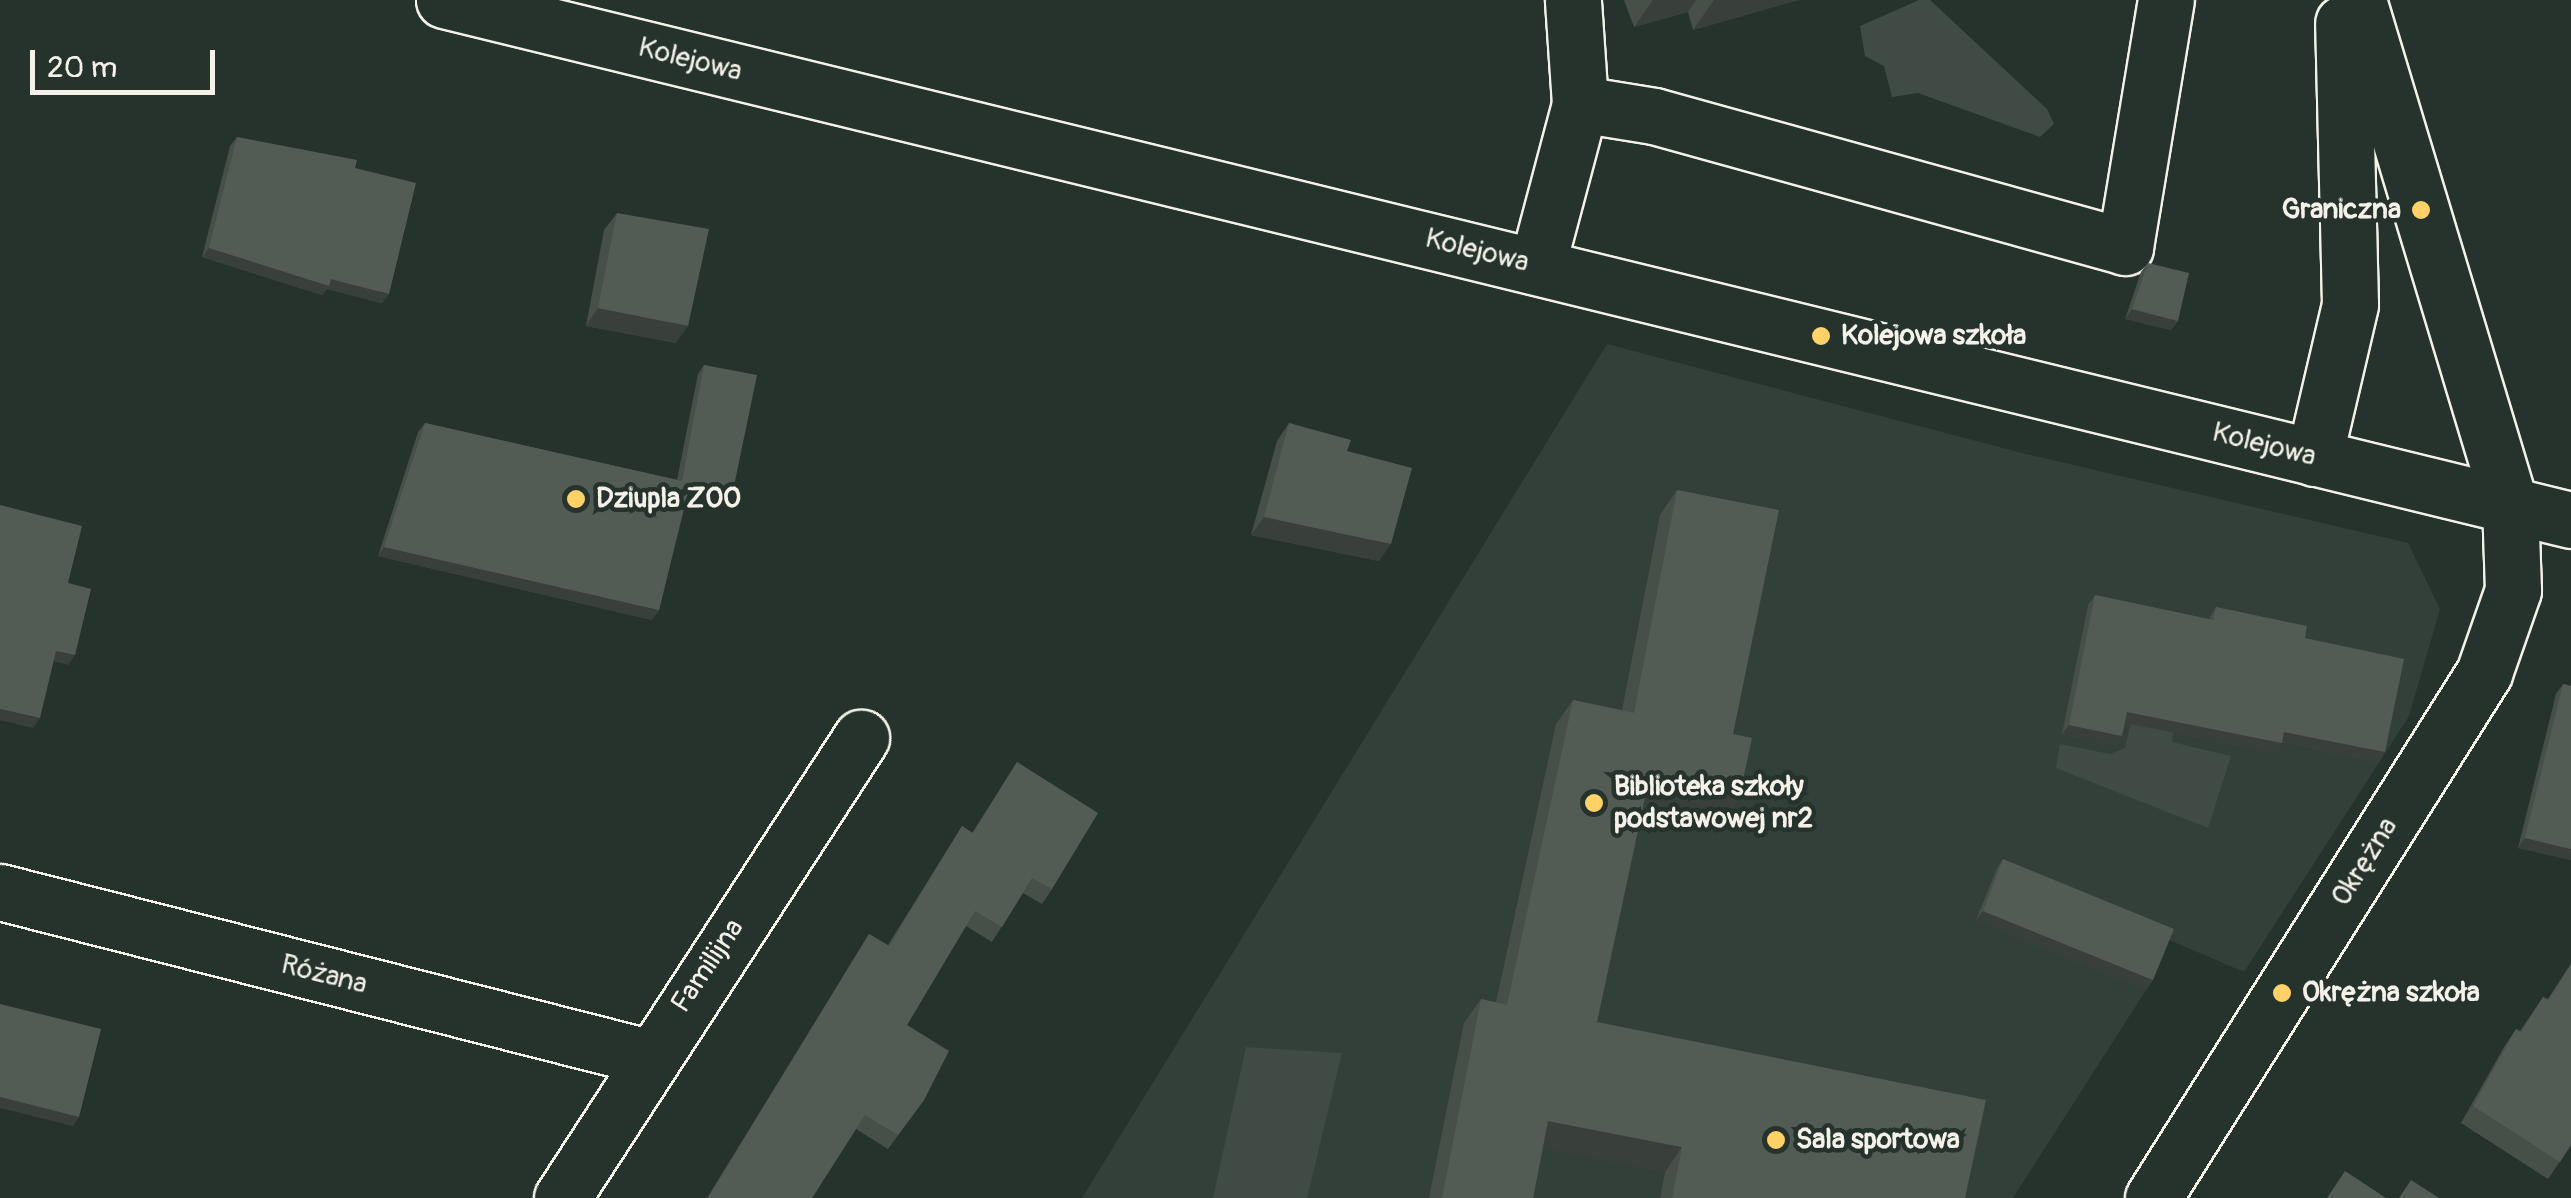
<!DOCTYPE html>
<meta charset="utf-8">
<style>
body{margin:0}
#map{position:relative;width:2571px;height:1198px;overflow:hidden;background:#26332d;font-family:Pangolin,sans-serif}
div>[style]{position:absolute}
.built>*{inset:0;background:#333f39}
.green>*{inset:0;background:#414b45}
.roads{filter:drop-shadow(2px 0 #f4f1e8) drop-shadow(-2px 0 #f4f1e8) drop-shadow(0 2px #f4f1e8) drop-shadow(0 -2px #f4f1e8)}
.street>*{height:55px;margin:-27.5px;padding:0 27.5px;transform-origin:27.5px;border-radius:27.5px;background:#26332d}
.secondary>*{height:55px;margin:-27.5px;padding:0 27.5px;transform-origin:27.5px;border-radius:27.5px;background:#26332d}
.wall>*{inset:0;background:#474f49}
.shaded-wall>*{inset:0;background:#39403c}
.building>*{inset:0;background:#525c55}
.dots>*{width:28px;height:28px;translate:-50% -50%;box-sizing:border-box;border:5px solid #26332d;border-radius:50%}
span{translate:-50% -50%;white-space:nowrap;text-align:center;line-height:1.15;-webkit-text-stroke:9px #26332d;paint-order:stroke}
.street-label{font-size:28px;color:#f4f1e8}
.poi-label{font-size:28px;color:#f4f1e8;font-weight:700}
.right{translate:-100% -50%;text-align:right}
.left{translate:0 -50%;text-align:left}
.scale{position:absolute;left:30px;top:50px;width:185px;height:45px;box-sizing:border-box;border:5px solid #f4f1e8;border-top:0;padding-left:12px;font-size:30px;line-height:35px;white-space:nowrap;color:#f4f1e8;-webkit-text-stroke:8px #26332d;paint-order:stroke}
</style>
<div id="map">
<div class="built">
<i style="clip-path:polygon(1607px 344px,2022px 453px,2408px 543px,2440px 609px,2409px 716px,2244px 972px,2167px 939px,2146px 990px,2013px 1198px,1082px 1198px)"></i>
</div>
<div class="green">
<i style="clip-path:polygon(1919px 0,1930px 0,2047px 109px,2054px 124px,2040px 137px,1918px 93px,1892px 97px,1884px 66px,1865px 56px,1860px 26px)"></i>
<i style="clip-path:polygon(2131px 722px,2173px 729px,2172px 742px,2231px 756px,2208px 828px,2056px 768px,2060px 744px,2110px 754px,2125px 748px)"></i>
<i style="clip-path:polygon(1246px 1047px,1342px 1053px,1307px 1198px,1213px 1198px)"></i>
</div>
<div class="roads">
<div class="street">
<i style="left:1580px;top:104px;width:75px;rotate:9.2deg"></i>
<i style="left:1654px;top:116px;width:489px;rotate:15.5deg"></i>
<i style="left:2125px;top:247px;width:250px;rotate:-80.6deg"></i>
<i style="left:1537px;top:266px;width:168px;rotate:-75.1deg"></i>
<i style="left:1580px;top:104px;width:104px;rotate:-93.9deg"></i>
<i style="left:2314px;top:458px;width:158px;rotate:-76.8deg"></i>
<i style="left:2350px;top:304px;width:281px;rotate:-91.4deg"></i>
<i style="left:0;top:892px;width:669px;rotate:14.29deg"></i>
<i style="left:562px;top:1198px;width:549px;rotate:-56.98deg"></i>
<i style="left:2153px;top:1198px;width:621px;rotate:-57.77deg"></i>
<i style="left:2484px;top:673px;width:88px;rotate:-70.7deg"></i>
<i style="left:2513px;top:590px;width:85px;rotate:-92deg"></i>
<i style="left:2510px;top:505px;width:527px;rotate:-106.75deg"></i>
</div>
<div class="secondary">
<i style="left:444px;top:0;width:2190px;rotate:13.74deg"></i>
</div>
</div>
<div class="wall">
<i style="clip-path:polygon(1624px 0,1798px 0,1693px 30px,1688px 12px,1634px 27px)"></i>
<i style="clip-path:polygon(237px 137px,355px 168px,382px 303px,327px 289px,322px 295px,202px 257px,230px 146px)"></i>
<i style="clip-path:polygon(617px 213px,676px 343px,586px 326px,604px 230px)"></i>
<i style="clip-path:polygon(2148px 263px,2178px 321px,2171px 330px,2125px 319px,2141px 272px)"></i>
<i style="clip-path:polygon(704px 365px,733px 491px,727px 500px,688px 493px,659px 610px,652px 620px,378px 556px,418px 432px,425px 423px,677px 480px,698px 374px)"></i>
<i style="clip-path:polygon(1289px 423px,1347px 451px,1379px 561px,1251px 535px,1277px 441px)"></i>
<i style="clip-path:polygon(1677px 490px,1733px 734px,1739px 798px,1722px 822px,1643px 806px,1597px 1022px,1965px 1198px,1660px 1198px,1665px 1172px,1543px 1148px,1533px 1198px,1429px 1198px,1464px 1023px,1481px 999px,1496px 1002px,1556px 724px,1573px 700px,1622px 710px,1660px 515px)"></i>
<i style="clip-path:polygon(2095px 595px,2209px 619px,2216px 607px,2305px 638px,2379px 762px,2282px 742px,2276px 753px,2125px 723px,2122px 736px,2116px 745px,2062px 734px,2088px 605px)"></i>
<i style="clip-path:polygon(2563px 684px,2571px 686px,2571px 860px,2518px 848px,2556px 694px)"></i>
<i style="clip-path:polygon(1017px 762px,1052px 889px,1042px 904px,1023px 893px,992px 942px,966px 926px,907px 1025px,924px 1100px,888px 1149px,856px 1129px,812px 1198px,707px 1198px,869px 934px,888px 945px,962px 826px,972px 833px)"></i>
<i style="clip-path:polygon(2003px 859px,2153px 980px,2146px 990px,1976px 920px,1997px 868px)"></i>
<i style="clip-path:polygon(2571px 963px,2571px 1145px,2548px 1179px,2461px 1123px,2504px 1047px,2516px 1029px,2520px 1031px,2543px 997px,2548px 999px)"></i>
</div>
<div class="shaded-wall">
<i style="clip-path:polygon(1653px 0,1696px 0,1688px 12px,1634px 27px)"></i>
<i style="clip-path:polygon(1714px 0,1798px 0,1693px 30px)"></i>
<i style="clip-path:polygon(209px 248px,331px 279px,389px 294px,382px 303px,327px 289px,322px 295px,202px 257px)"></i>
<i style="clip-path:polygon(598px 308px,688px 326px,676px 343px,586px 326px)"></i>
<i style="clip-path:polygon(2132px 309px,2178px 321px,2171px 330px,2125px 319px)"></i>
<i style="clip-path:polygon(690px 483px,733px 491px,727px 500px,684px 492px)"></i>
<i style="clip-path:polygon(1264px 517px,1391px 544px,1379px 561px,1251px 535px)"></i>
<i style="clip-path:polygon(384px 547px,659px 610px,652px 620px,378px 556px)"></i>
<i style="clip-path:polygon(56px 651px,75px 655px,68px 665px,50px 660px)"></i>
<i style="clip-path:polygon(0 709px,40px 718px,33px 728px,0 720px)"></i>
<i style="clip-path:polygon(2127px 712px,2282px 743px,2276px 753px,2120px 722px)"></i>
<i style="clip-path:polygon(2069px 725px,2122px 736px,2116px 745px,2062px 734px)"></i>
<i style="clip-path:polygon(2284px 732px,2385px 752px,2379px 762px,2278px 741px)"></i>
<i style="clip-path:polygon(1649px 779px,1739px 798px,1722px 822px,1632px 803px)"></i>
<i style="clip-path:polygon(2525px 838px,2571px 849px,2571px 860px,2518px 848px)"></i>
<i style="clip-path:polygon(1983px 911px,2153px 980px,2146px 990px,1976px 920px)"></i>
<i style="clip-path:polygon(0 1097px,79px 1117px,73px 1126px,0 1108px)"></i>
<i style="clip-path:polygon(1548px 1121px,1682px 1147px,1665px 1172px,1531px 1146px)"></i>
</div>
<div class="building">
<i style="clip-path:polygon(237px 137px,357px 160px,355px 168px,416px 183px,389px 294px,331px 279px,329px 286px,209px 248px)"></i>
<i style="clip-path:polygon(617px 213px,709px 229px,688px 326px,598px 308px)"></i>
<i style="clip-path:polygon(2148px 263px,2189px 273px,2178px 321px,2132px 309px)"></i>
<i style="clip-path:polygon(704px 365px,757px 375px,733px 491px,690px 483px,659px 610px,384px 547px,425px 423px,682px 481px)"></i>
<i style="clip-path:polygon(1289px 423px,1351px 440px,1347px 451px,1412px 468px,1391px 544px,1264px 517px)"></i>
<i style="clip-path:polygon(1677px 490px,1779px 510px,1733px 734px,1752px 738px,1739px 798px,1649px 779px,1597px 1022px,1986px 1100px,1965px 1198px,1672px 1198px,1682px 1147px,1548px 1121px,1533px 1198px,1442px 1198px,1481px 999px,1507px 1005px,1573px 700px,1634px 713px)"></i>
<i style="clip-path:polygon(0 505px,82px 526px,68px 583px,91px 589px,75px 655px,56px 651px,40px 718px,0 709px)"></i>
<i style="clip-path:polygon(2095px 595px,2213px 620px,2216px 607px,2307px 626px,2305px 638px,2404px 659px,2385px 752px,2284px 732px,2282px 743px,2127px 712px,2122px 736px,2069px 725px)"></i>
<i style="clip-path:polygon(2563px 684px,2571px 686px,2571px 849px,2525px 838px)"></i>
<i style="clip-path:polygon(1017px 762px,1098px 813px,1052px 889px,1032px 878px,1002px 927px,975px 911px,907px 1025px,949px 1051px,924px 1100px,898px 1135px,865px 1115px,812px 1198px,708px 1198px,869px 934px,889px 946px,962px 826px,973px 833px)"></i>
<i style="clip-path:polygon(2003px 859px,2174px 929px,2153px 980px,1983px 911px)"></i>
<i style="clip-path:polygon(2571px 965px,2571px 1145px,2560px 1162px,2473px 1106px,2516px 1029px,2521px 1032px,2543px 997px,2548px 1000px)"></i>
<i style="clip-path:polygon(0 1004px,101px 1029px,79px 1117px,0 1097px)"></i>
<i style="clip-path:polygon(2345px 1171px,2386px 1198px,2327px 1198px)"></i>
<i style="clip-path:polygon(2411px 1180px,2439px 1198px,2399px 1198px)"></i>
</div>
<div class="dots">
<i style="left:2421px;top:210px;background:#ffd166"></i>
<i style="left:1821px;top:336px;background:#ffd166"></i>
<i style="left:576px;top:499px;background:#ffd166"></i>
<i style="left:1594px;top:803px;background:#ffd166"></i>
<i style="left:2282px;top:993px;background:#ffd166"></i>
<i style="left:1776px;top:1140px;background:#ffd166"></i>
</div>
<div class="street-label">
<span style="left:690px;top:60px;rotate:14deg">Kolejowa</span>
<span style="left:1477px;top:251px;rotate:14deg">Kolejowa</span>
<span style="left:2264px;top:445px;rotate:14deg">Kolejowa</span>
<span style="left:2365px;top:862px;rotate:-58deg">Okrężna</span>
<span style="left:708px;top:966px;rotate:-56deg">Familijna</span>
<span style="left:324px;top:975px;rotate:14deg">Różana</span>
</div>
<div class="poi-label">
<span class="right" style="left:2401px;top:210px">Graniczna</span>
<span class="left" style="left:1841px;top:336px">Kolejowa szkoła</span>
<span class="left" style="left:596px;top:499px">Dziupla ZOO</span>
<span class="left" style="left:1614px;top:803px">Biblioteka szkoły<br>podstawowej nr2</span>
<span class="left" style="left:2302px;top:993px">Okrężna szkoła</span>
<span class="left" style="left:1796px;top:1140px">Sala sportowa</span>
</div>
<div class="scale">20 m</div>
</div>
